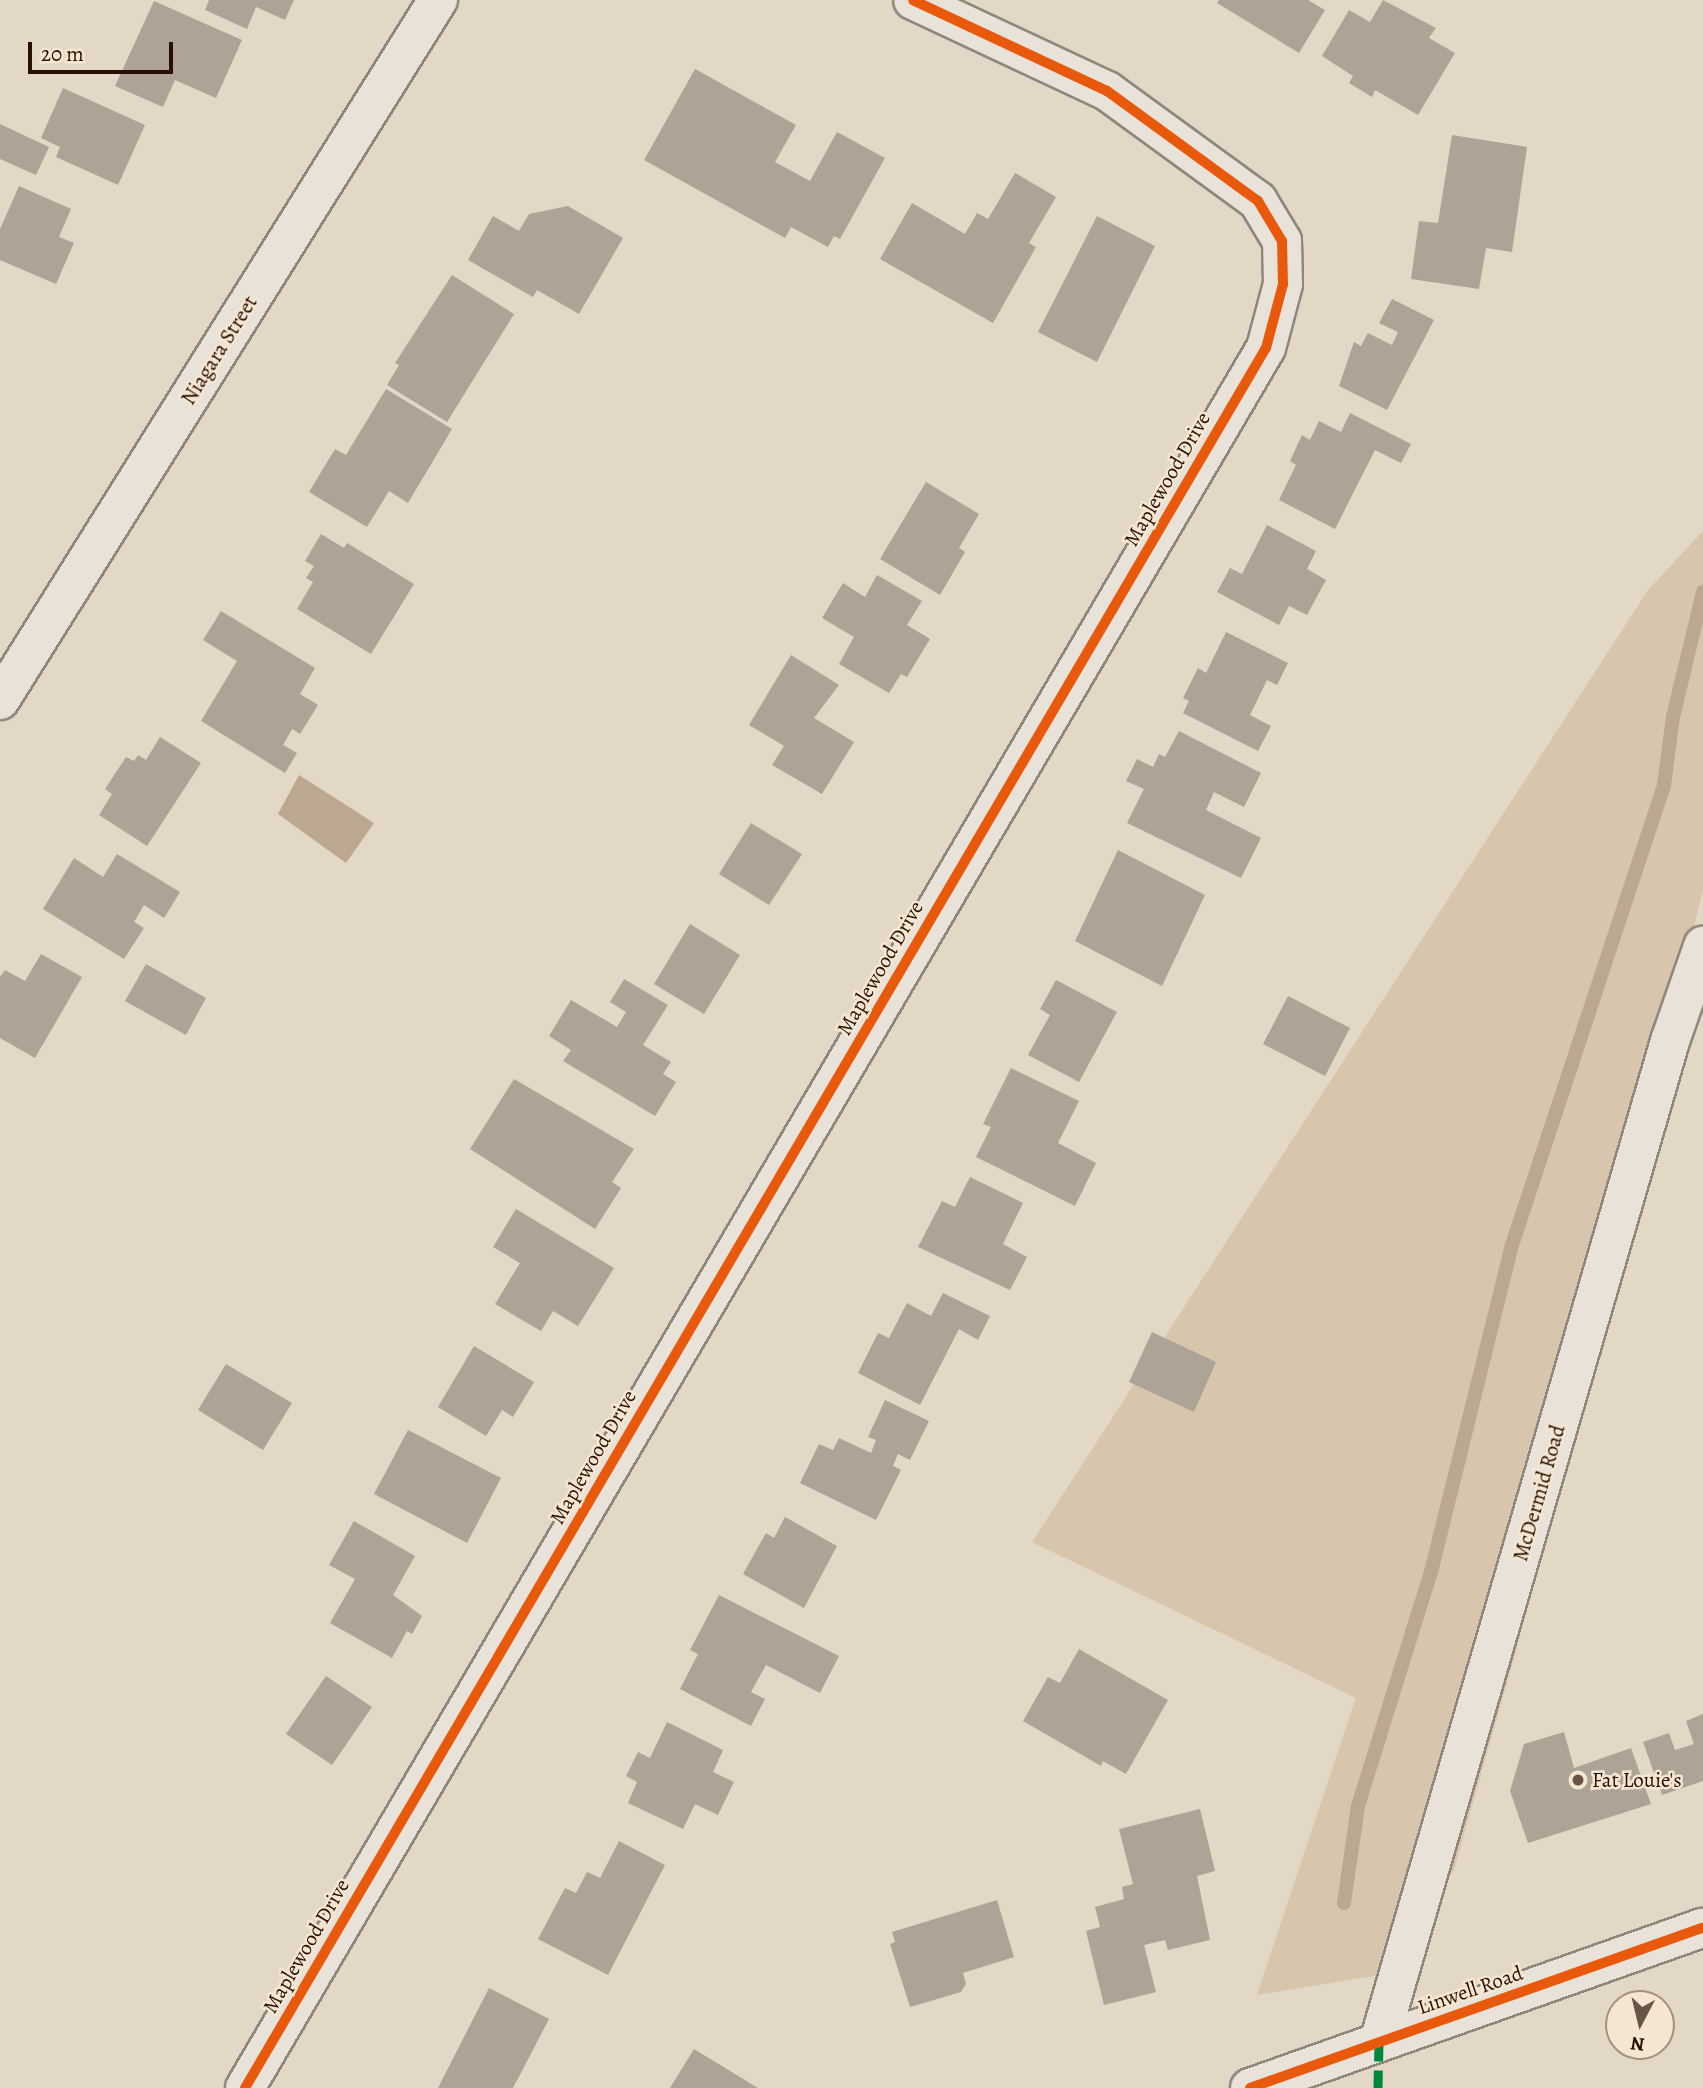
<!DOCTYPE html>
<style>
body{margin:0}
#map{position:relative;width:1703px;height:2088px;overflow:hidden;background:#e3d7c5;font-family:Alegreya,serif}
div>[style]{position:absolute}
.green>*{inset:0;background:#d7c5ad}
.water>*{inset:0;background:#bca890}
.stream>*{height:14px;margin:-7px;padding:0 7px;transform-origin:7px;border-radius:7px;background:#bca890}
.building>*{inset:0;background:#ada396}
.roads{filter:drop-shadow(2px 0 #90867a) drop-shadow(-2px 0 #90867a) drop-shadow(0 2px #90867a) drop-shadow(0 -2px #90867a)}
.street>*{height:38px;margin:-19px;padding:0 19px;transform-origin:19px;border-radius:19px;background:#e8e2d9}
.secondary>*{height:38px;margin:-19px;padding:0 19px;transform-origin:19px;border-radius:19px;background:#e8e2d9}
.quiet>*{height:9px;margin-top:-4.5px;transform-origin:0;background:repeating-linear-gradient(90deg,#00873e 0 18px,transparent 0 27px)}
.cycleway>*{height:10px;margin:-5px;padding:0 5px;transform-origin:5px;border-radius:5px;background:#e8590c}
.dots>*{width:19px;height:19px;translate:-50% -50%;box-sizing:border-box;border:4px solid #f5e6d1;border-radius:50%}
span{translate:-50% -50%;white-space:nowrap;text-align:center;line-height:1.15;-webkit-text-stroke:5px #f5e6d1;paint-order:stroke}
.street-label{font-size:21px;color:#280f00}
.poi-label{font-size:21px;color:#280f00}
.left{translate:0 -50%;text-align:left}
.north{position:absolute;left:1605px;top:1990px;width:70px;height:70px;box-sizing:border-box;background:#f5e6d1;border:2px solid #a3907d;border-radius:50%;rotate:187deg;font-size:19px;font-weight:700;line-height:28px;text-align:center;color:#280f00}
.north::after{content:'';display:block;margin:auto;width:24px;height:32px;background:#695545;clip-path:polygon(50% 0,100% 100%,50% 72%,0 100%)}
.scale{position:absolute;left:28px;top:42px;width:145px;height:32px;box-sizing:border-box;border:4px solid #280f00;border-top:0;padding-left:9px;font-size:21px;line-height:24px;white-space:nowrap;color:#280f00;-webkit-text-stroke:5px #f5e6d1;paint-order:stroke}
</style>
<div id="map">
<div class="green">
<i style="clip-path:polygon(1703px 531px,1703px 890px,1516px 1651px,1454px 1870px,1386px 1974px,1257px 1995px,1356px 1698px,1032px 1542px,1648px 590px)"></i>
</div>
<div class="water">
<i style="clip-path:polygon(299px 775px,374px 823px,346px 863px,278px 814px)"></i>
</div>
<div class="stream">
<i style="left:1344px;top:1903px;width:98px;rotate:-81.8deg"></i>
<i style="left:1358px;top:1806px;width:245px;rotate:-72.7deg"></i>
<i style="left:1431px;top:1572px;width:337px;rotate:-76.1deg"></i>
<i style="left:1512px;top:1245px;width:484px;rotate:-71.7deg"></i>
<i style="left:1664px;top:785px;width:69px;rotate:-82.5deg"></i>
<i style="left:1673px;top:717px;width:129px;rotate:-76.5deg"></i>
</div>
<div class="building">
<i style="clip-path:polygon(209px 0,294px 0,285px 20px,256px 7px,247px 29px,205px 10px)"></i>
<i style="clip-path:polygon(1219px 0,1308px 0,1325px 10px,1299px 53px,1217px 3px)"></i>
<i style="clip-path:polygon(1383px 0,1436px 28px,1429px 38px,1455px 53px,1418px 115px,1375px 90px,1372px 97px,1349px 83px,1353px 76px,1322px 56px,1349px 10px,1370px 22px)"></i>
<i style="clip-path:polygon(154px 1px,242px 40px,216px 98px,175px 80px,163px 107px,115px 86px)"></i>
<i style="clip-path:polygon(695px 69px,796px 125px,775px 162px,810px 181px,837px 132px,885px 158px,840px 239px,834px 236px,828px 247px,791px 227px,785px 238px,644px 160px)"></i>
<i style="clip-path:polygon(63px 88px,145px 125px,118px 185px,56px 157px,60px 147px,41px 138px)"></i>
<i style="clip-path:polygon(0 124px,49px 147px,36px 175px,0 159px)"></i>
<i style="clip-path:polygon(1452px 135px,1527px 147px,1512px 252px,1486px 248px,1479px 289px,1411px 279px,1419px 221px,1438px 223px)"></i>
<i style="clip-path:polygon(1015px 173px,1056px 197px,1029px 243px,1036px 247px,993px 323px,880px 259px,912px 203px,965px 234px,977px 213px,988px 219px)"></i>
<i style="clip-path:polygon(19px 186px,71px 209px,59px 237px,74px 243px,56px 284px,0 260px,0 229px)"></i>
<i style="clip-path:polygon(568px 206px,623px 238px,579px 314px,537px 290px,533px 297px,468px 260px,493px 216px,519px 231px,529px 214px)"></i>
<i style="clip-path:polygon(1097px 216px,1155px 246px,1097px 362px,1038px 332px)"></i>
<i style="clip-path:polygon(452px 275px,514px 314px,447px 422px,387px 385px,399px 365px,395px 363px)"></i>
<i style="clip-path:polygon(1392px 299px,1434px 320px,1387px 410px,1339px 386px,1354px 342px,1361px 346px,1368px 333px,1392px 345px,1398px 332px,1379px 323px)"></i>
<i style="clip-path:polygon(386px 389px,452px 429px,408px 503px,389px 491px,367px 527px,309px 492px,335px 449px,346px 455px)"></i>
<i style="clip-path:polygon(1350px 413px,1411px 444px,1401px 463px,1375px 450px,1335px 529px,1279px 500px,1296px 465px,1290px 461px,1302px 435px,1310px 440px,1319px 421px,1341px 432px)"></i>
<i style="clip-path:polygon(926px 482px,979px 514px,959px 548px,965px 552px,940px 595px,880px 559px)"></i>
<i style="clip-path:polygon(1267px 525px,1316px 551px,1307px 569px,1326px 580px,1307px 615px,1289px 606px,1279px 625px,1217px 592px,1230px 568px,1242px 574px)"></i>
<i style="clip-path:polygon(321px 534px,344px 548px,347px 543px,414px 584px,371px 654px,297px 609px,313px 582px,306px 578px,314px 566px,305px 561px)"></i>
<i style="clip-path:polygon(877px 575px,922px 601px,907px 625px,930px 639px,907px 677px,901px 674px,889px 693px,839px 664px,854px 637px,822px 618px,843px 583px,865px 597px)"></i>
<i style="clip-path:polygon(221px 611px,315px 668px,300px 694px,318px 705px,300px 734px,292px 729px,283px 745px,297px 753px,285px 773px,201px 721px,237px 661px,203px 640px)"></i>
<i style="clip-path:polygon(1226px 632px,1288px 663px,1277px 685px,1267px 680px,1250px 715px,1271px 726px,1258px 751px,1183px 713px,1189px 701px,1183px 698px,1198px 668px,1206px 673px)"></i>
<i style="clip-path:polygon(791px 655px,839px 685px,814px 718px,854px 742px,822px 794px,772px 765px,784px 746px,749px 725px)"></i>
<i style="clip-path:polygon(1179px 731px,1261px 773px,1244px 807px,1214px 792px,1206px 810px,1261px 838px,1241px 878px,1127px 823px,1144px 789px,1126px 781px,1137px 759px,1153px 767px,1159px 754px,1165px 757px)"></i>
<i style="clip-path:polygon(160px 737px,201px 763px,147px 846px,99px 815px,112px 794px,105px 789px,126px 757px,134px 761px,138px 755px,146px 760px)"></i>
<i style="clip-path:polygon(751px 823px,802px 854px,769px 905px,719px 874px)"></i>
<i style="clip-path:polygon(1118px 850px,1205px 895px,1162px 986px,1075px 941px)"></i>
<i style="clip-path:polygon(117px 854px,180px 892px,164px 918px,144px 905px,134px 922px,144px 928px,124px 959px,43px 909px,74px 858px,103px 877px)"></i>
<i style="clip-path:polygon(690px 924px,740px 955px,704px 1014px,654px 984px)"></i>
<i style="clip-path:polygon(41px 954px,82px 977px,35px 1058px,0 1038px,0 977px,5px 970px,25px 981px)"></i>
<i style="clip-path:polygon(146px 964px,206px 998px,186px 1035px,125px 1001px)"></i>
<i style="clip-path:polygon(624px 979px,668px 1005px,643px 1045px,671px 1062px,663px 1074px,676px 1082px,655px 1116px,563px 1061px,571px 1050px,549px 1036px,571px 1000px,617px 1027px,626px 1012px,610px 1002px)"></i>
<i style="clip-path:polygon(1056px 980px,1117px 1012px,1079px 1082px,1028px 1055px,1050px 1015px,1040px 1009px)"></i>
<i style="clip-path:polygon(1288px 996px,1350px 1028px,1325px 1076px,1263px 1044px)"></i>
<i style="clip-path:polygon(1011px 1068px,1079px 1101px,1058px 1143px,1096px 1163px,1075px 1206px,976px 1157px,991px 1127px,983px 1124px)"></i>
<i style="clip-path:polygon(514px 1079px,634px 1149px,612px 1182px,621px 1188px,595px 1229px,470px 1149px)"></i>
<i style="clip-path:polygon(970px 1177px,1023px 1203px,1003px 1244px,1027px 1257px,1010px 1290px,918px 1247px,942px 1201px,955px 1207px)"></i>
<i style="clip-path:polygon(516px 1209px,614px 1268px,578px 1326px,553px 1311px,541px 1331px,495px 1304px,520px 1263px,493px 1247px)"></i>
<i style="clip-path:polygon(943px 1293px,990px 1316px,978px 1340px,959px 1329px,920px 1405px,858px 1373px,878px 1333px,889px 1338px,907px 1303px,931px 1316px)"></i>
<i style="clip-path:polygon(1152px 1332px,1216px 1362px,1194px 1412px,1129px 1382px)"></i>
<i style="clip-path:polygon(474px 1346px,534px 1382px,513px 1417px,502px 1410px,486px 1436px,438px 1407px)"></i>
<i style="clip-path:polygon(226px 1364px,292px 1403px,263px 1450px,198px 1410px)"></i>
<i style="clip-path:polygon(885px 1400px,929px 1421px,910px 1460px,898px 1454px,893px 1466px,901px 1470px,876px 1520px,800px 1483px,819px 1444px,833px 1450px,839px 1438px,871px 1453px,876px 1440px,868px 1437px)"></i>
<i style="clip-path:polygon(408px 1430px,501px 1478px,467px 1543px,374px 1494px)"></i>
<i style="clip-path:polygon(785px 1517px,837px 1546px,804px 1608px,743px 1574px,766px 1533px,774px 1538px)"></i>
<i style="clip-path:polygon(354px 1521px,415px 1556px,393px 1595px,422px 1616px,412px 1634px,407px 1631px,392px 1658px,330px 1623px,355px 1579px,329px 1565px)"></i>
<i style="clip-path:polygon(719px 1595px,839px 1656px,820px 1693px,766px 1665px,751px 1692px,765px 1699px,751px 1726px,680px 1689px,698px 1654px,690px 1650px)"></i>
<i style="clip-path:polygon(1079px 1649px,1168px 1700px,1126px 1774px,1103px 1761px,1101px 1766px,1023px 1721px,1048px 1677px,1060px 1683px)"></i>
<i style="clip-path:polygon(326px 1676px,372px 1707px,332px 1765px,286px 1734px)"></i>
<i style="clip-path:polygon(1703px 1714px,1703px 1781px,1662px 1795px,1643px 1742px,1669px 1733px,1675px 1750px,1694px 1744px,1686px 1721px)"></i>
<i style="clip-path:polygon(667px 1722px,723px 1750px,713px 1772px,734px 1782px,718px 1815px,695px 1804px,683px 1829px,628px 1803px,637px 1782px,626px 1776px,638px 1752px,650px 1758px)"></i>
<i style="clip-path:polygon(1564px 1732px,1574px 1768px,1631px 1748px,1651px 1804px,1528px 1843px,1510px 1791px,1524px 1744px)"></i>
<i style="clip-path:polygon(1200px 1809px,1215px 1871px,1197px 1876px,1210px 1940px,1168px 1950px,1165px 1940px,1144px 1945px,1156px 1992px,1104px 2005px,1086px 1931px,1100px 1927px,1095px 1907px,1124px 1899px,1122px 1887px,1133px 1884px,1119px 1829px)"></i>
<i style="clip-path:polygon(619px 1841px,665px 1865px,608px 1975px,538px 1939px,565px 1888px,576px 1893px,587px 1872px,600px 1878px)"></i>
<i style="clip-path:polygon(997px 1900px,1014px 1957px,963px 1973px,966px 1984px,961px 1992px,910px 2007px,890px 1944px,895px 1942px,892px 1932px)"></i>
<i style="clip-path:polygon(489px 1988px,549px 2019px,513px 2088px,438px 2088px)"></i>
<i style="clip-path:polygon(694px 2049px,758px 2088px,670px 2088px)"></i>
</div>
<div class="roads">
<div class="street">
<i style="left:1379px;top:2042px;width:1042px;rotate:-73.79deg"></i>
<i style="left:1670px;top:1041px;width:101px;rotate:-70.8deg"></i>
<i style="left:245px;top:2088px;width:2017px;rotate:-59.6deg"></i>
<i style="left:1266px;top:348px;width:66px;rotate:-75.1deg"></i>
<i style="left:1283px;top:284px;width:43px;rotate:-91.3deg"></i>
<i style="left:1282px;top:241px;width:47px;rotate:-121deg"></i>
<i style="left:1258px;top:201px;width:187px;rotate:-143.9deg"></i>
<i style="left:1107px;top:91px;width:214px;rotate:-154.9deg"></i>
</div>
<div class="secondary">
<i style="left:0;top:700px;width:826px;rotate:-57.97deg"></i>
<i style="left:1250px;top:2088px;width:480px;rotate:-19.5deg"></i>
</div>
</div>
<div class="quiet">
<i style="left:1378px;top:2088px;width:46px;rotate:-88.8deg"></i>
</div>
<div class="cycleway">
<i style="left:245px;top:2088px;width:2017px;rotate:-59.6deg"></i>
<i style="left:1266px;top:348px;width:66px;rotate:-75.1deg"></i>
<i style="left:1283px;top:284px;width:43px;rotate:-91.3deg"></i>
<i style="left:1282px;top:241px;width:47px;rotate:-121deg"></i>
<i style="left:1258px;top:201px;width:187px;rotate:-143.9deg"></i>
<i style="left:1107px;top:91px;width:214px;rotate:-154.9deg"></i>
<i style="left:1250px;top:2088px;width:480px;rotate:-19.5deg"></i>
</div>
<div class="dots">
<i style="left:1578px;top:1780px;background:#695545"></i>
</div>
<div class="street-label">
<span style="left:219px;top:350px;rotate:-58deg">Niagara Street</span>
<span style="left:1167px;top:479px;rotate:-60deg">Maplewood Drive</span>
<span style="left:880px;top:968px;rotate:-60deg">Maplewood Drive</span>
<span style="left:593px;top:1457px;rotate:-60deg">Maplewood Drive</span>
<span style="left:1539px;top:1493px;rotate:-74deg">McDermid Road</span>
<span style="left:306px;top:1946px;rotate:-60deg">Maplewood Drive</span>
<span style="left:1470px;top:1990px;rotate:-19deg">Linwell Road</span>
</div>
<div class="poi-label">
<span class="left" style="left:1592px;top:1780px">Fat Louie's</span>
</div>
<div class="north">N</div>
<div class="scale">20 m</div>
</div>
